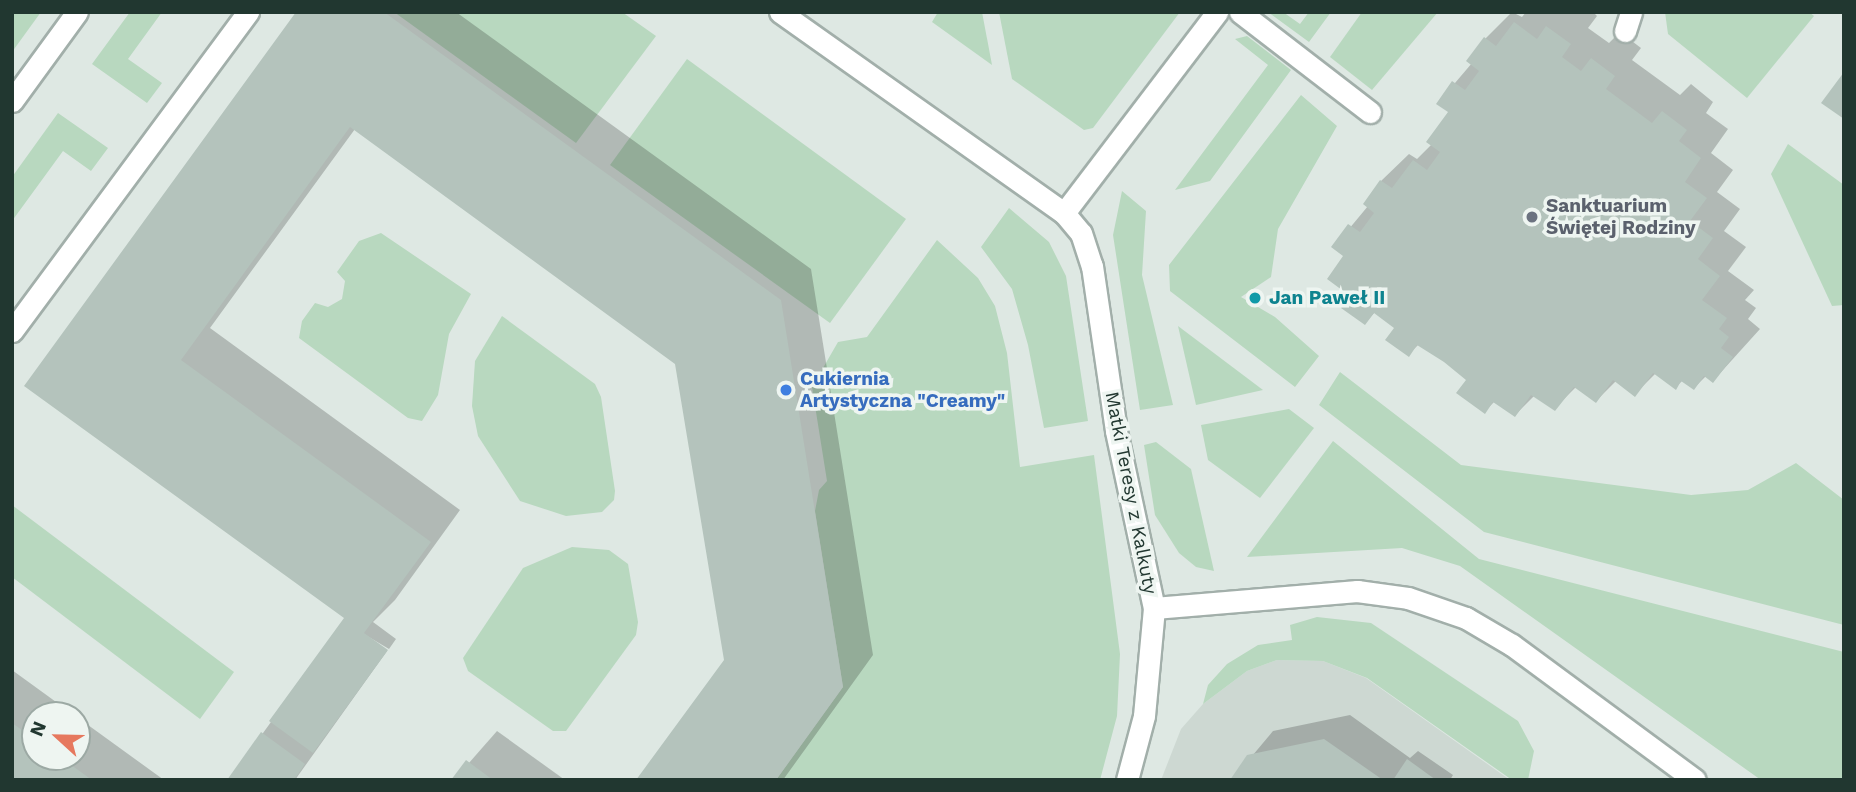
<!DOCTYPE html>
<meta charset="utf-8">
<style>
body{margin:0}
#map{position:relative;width:1856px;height:792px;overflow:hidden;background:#dee8e3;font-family:"Work Sans",sans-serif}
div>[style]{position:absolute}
.built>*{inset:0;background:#cdd8d2}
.green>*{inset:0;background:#b8d8bf}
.shadow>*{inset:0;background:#0003}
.building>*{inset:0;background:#b4c3bc}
.roads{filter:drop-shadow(2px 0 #a2afaa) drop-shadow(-2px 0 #a2afaa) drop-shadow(0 2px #a2afaa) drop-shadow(0 -2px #a2afaa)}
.lane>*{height:21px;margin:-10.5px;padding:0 10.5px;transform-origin:10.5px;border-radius:10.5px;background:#fff}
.street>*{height:21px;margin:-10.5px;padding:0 10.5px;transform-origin:10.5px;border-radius:10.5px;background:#fff}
.dots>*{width:19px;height:19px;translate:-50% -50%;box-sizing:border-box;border:4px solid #eef5f1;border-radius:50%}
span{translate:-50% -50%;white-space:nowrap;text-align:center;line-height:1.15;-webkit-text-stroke:7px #eef5f1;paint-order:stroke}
.worship-label{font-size:19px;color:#5b616d;font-weight:700}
.left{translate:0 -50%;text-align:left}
.culture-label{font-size:19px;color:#0d838f;font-weight:700}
.shop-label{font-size:19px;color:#366cbe;font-weight:700}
.street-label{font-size:19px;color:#213730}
.frame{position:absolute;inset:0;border:14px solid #213730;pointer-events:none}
.north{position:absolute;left:21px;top:701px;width:70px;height:70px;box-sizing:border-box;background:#eef5f1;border:2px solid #9ca9a4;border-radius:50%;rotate:292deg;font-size:19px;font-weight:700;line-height:28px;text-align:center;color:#213730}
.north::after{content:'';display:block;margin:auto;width:24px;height:32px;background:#e6785e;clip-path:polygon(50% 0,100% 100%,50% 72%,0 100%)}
</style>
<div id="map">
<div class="built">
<i style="clip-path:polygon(1277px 660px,1323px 661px,1366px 678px,1510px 780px,1161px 780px,1181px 729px,1203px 704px,1247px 671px)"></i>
</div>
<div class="green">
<i style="clip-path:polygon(12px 12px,41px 12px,12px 52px)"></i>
<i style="clip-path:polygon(130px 12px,162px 12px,128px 59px,162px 83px,147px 103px,92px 64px)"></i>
<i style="clip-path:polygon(394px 12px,622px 12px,656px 36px,576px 143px)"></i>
<i style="clip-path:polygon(938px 12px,982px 12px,992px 65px,932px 22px)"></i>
<i style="clip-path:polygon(999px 12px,1180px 12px,1093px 128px,1084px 130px,1012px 79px)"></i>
<i style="clip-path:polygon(1268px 12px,1283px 12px,1300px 24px,1309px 12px,1331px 12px,1309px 42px)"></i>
<i style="clip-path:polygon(1362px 12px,1438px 12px,1372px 90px,1330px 57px)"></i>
<i style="clip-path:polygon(1665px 12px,1809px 12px,1814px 16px,1747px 98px,1668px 34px)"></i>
<i style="clip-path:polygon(1247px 36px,1291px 70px,1210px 181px,1175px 190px,1268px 65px,1235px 39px)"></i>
<i style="clip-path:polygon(687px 59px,906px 219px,830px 323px,610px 165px)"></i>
<i style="clip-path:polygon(1301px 95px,1337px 126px,1278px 229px,1271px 277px,1241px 297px,1275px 317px,1319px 356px,1295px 387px,1170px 291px,1169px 265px)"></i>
<i style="clip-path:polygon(58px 113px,108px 148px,91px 171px,63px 151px,12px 221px,12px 177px)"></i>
<i style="clip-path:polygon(1788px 144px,1844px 185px,1844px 305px,1832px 306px,1771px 174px)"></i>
<i style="clip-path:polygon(1122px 191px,1146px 211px,1142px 275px,1173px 405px,1140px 410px,1113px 235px)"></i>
<i style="clip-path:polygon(1009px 208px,1049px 242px,1066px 276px,1088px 421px,1044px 428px,1028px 345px,1012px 289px,981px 247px)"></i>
<i style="clip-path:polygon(381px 233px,471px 294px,449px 334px,438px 395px,422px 421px,408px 418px,299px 338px,302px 321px,315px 303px,328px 307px,342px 299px,345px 281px,337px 272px,359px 241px)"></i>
<i style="clip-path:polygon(937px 240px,978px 278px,995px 306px,1007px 353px,1020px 467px,1094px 455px,1120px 654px,1117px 716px,1100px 780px,776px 780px,843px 687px,815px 511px,819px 490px,827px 481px,812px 387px,838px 342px,867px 337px)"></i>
<i style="clip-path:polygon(502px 316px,595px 384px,601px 397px,615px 491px,614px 500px,602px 512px,566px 516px,520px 501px,478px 436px,472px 406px,475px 361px)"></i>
<i style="clip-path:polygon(1178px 326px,1263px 390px,1196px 405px)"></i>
<i style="clip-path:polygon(1340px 372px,1461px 465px,1691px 495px,1748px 490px,1796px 463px,1844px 500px,1844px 625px,1484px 532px,1319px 405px)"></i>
<i style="clip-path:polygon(1289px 409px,1314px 428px,1260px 498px,1208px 460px,1201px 425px)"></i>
<i style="clip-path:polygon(1333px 441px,1479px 559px,1844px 652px,1844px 780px,1761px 780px,1460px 566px,1402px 548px,1247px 557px)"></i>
<i style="clip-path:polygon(1156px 442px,1191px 469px,1214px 571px,1196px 567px,1179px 553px,1155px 515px,1144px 445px)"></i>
<i style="clip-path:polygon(12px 505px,234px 672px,200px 719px,12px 577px)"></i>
<i style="clip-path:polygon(572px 547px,609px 550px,628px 564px,638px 622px,636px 635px,566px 731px,553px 731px,468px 671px,463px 658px,523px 568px)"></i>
<i style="clip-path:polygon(1317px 617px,1371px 623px,1518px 721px,1534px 751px,1528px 780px,1512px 780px,1367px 678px,1323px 661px,1277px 660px,1247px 671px,1203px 704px,1208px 685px,1227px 664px,1258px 645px,1292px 640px,1290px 625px)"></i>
</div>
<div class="shadow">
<i style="clip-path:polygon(298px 12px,456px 12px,811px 269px,873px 655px,783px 780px,638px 780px,725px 660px,677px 363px,355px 129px,210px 328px,460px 510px,395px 600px,373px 622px,396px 639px,389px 649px,362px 633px,387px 651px,295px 780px,229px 780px,346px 618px,27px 385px)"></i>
<i style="clip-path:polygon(1512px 12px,1522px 17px,1526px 12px,1593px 12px,1597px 16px,1588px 28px,1609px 43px,1620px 32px,1641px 48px,1632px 60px,1680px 95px,1691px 84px,1713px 102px,1706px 113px,1728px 129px,1711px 153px,1733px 170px,1717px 192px,1740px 209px,1724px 231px,1746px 247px,1728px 271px,1754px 290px,1745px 300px,1756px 308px,1748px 319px,1760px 329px,1713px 381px,1706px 376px,1694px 388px,1683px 380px,1676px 387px,1656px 373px,1634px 395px,1616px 381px,1596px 401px,1576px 387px,1554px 409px,1535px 395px,1515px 415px,1495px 401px,1484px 412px,1469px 380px,1445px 361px,1419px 344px,1409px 354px,1396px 328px,1375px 312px,1365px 323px,1352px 296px,1346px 256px,1334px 247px,1368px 206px,1381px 181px,1409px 154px,1417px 159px,1432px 144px,1450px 112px,1438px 103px,1472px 63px,1486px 38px)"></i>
<i style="clip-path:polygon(12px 670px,74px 715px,35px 715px,35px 757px,77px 757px,77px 717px,164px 780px,12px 780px)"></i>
<i style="clip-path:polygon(1350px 715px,1410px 758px,1418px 751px,1453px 775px,1450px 780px,1232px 780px,1273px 731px)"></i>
<i style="clip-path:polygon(497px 731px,565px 780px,454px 780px)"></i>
</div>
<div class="building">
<i style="clip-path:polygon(296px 12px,384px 12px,781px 300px,843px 687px,776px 780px,636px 780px,724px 660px,675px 364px,350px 127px,181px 360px,431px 542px,364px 633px,388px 650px,313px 753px,269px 721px,344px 618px,24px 386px)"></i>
<i style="clip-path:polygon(1514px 22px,1537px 39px,1546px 26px,1571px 44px,1562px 57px,1581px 71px,1591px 58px,1615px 76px,1606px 89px,1652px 123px,1662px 111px,1687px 130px,1679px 141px,1701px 158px,1685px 182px,1707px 198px,1690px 221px,1713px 238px,1698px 259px,1720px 276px,1702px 300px,1727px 318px,1719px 329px,1729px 337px,1721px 348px,1733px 357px,1713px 383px,1704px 376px,1694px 390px,1681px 381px,1676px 390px,1653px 373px,1635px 397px,1613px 380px,1596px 403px,1574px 387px,1555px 411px,1531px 395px,1515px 417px,1493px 402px,1485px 414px,1456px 393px,1466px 380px,1444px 362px,1417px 345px,1409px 357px,1385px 340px,1394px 328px,1374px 313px,1365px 325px,1341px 308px,1350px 296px,1327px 279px,1343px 256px,1331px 247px,1348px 224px,1360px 232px,1374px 213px,1363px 204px,1380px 180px,1392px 188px,1413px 160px,1427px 170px,1440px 152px,1426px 142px,1448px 112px,1436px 104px,1452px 81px,1465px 90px,1479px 71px,1466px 61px,1484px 37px,1496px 46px)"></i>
<i style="clip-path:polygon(1844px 72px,1844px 119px,1821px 103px)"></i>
<i style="clip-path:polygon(12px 723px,35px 739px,35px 757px,60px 757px,92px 780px,12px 780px)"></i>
<i style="clip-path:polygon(261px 732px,305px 764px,294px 780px,227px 780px)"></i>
<i style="clip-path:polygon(1324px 739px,1383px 780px,1230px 780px,1247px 755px)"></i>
<i style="clip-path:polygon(1407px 759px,1436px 780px,1393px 780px)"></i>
<i style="clip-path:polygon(466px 760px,493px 780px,451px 780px)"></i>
</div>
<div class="roads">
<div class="lane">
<i style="left:1240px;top:12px;width:164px;rotate:37.6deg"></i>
<i style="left:1625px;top:31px;width:20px;rotate:-72deg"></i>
<i style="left:12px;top:331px;width:397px;rotate:-53.5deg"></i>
</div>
<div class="street">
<i style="left:780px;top:12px;width:348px;rotate:35.3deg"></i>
<i style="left:1064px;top:213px;width:26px;rotate:50deg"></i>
<i style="left:1081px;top:233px;width:35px;rotate:72deg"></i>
<i style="left:1092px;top:266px;width:167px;rotate:81.7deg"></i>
<i style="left:1116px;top:431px;width:181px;rotate:77.9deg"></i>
<i style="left:1154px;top:608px;width:108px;rotate:95.3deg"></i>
<i style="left:1144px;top:716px;width:66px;rotate:104.9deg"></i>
<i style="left:12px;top:101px;width:110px;rotate:-53.9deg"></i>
<i style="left:1064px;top:213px;width:253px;rotate:-52.7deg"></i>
<i style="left:1154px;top:608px;width:204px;rotate:-4.8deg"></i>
<i style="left:1357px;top:591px;width:51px;rotate:7.8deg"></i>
<i style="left:1408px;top:598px;width:61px;rotate:19deg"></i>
<i style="left:1466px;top:618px;width:53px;rotate:30.4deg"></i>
<i style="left:1512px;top:645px;width:227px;rotate:36.4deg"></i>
</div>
</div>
<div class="dots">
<i style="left:1532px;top:217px;background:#6b7280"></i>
<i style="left:1255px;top:298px;background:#0f9aa8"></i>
<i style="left:786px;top:390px;background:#3f7fe0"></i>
</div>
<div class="worship-label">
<span class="left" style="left:1546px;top:217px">Sanktuarium<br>Świętej Rodziny</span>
</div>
<div class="culture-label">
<span class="left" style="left:1269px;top:298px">Jan Paweł II</span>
</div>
<div class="shop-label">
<span class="left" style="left:800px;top:390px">Cukiernia<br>Artystyczna "Creamy"</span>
</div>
<div class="street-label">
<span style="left:1131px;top:493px;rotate:79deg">Matki Teresy z Kalkuty</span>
</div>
<div class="frame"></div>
<div class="north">N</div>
</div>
